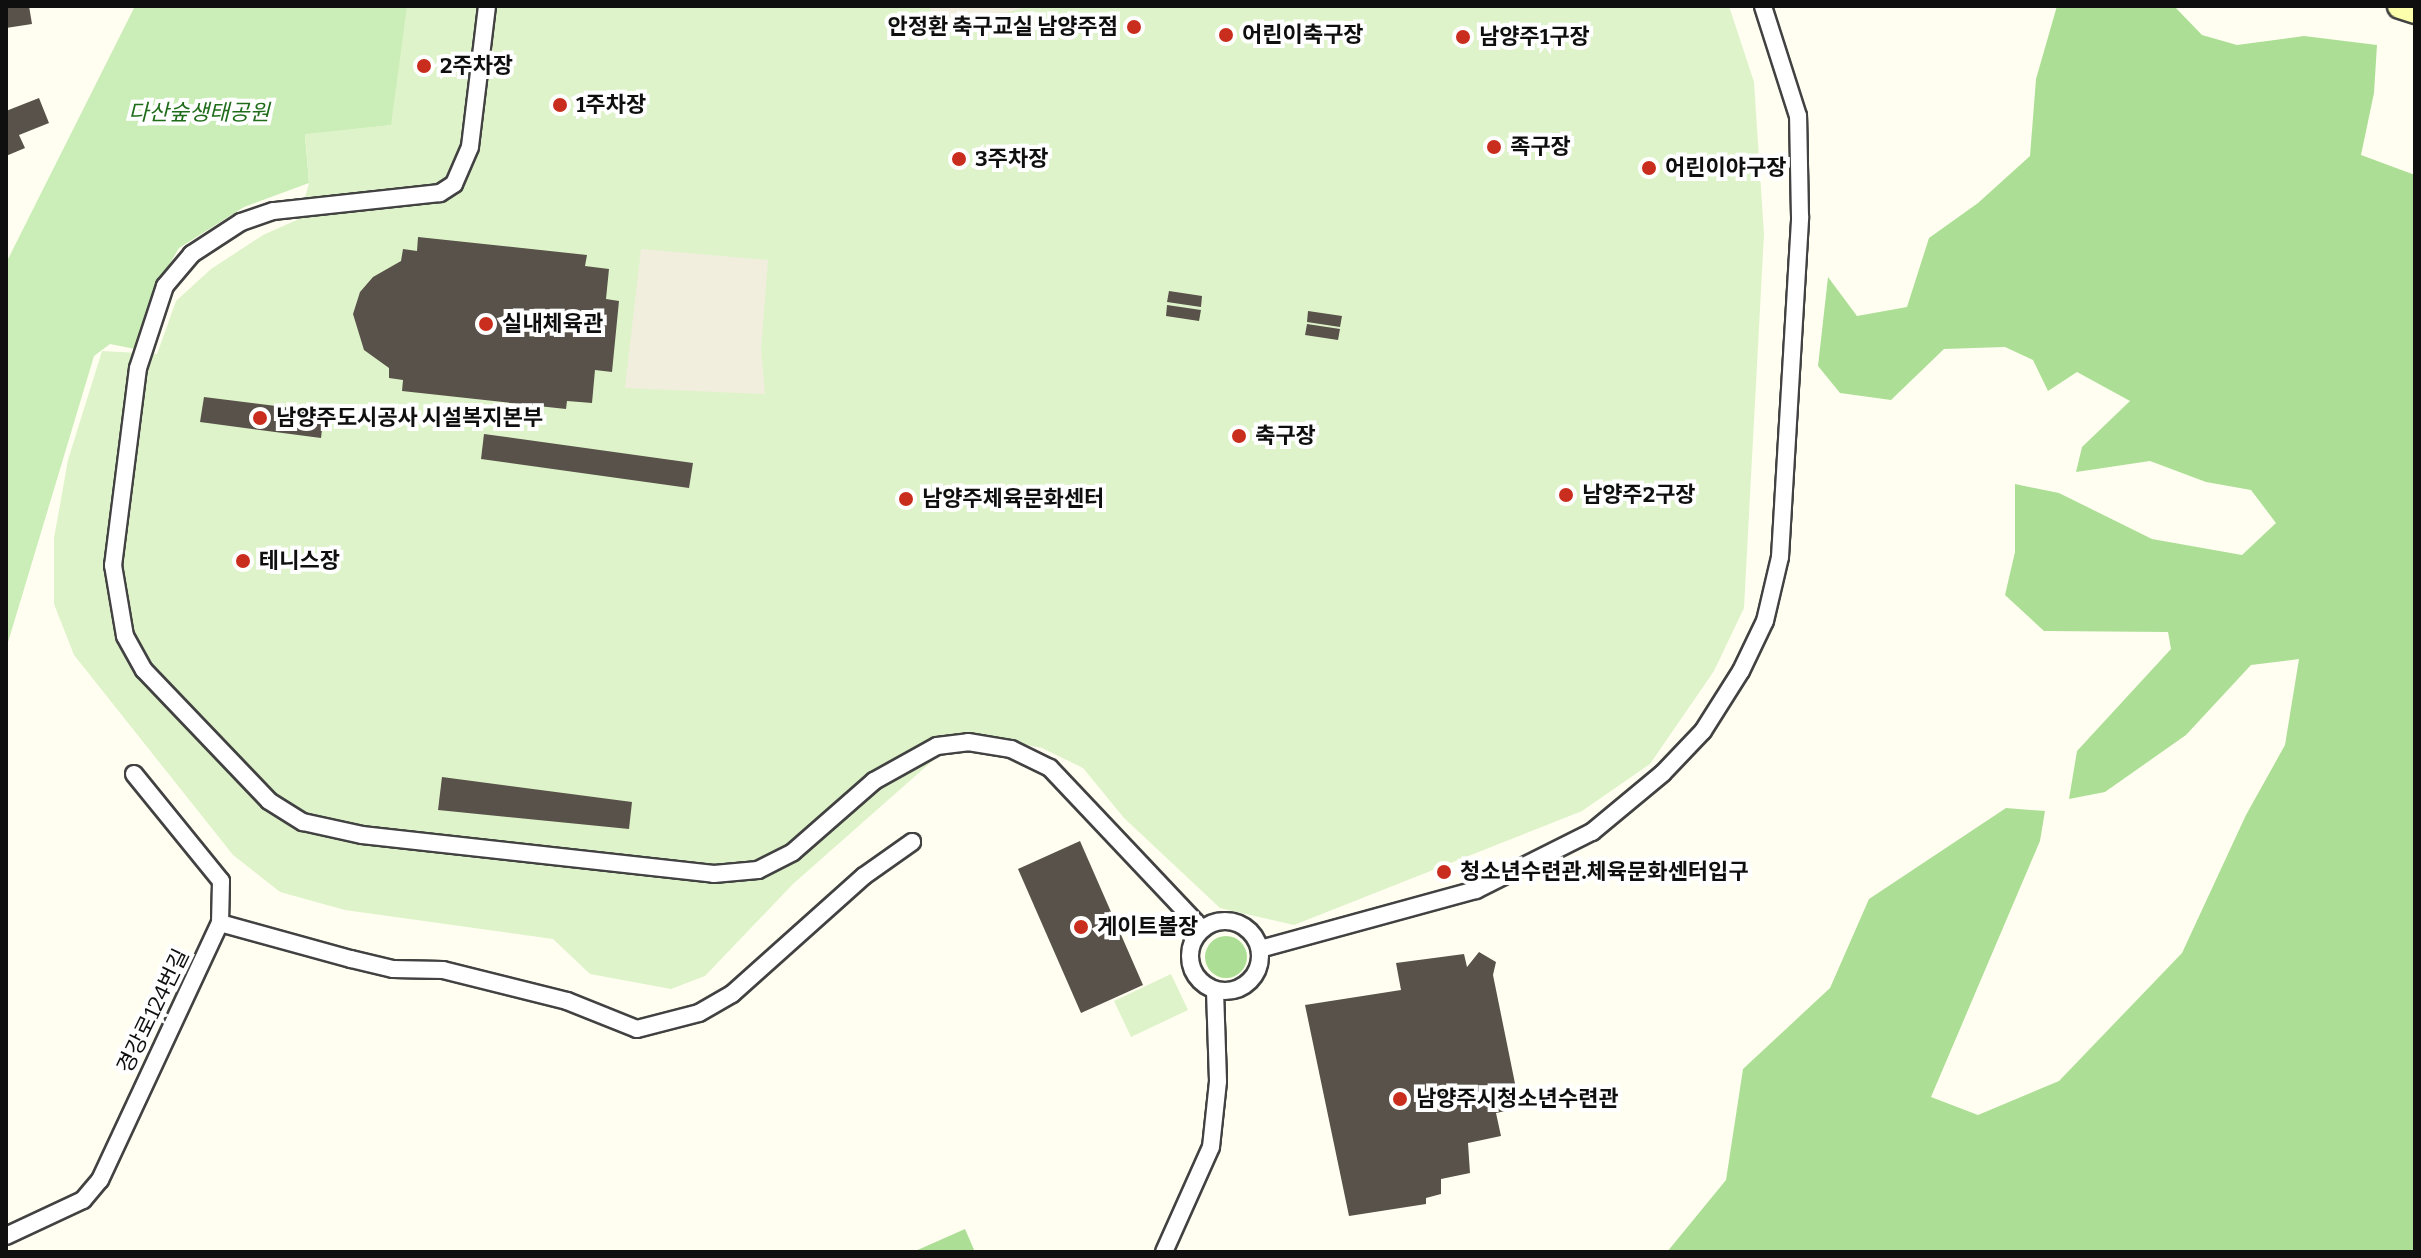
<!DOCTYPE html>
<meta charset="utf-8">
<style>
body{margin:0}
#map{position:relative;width:2421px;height:1258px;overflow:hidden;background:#fffef1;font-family:Bitter,"Noto Sans KR",serif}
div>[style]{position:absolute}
.green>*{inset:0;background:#cbedb7}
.forest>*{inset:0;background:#acdf95}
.round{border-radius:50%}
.pitch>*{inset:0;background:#dff3ca}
.plaza>*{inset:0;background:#f1eede}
.building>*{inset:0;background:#58524a}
.roads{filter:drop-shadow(2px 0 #424242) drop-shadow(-2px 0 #424242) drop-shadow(0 2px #424242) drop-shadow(0 -2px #424242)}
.street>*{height:16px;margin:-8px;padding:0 8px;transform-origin:8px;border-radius:8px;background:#fff}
.street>.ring{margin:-8px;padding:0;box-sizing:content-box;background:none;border:16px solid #fff;border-radius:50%}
.secondary>*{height:24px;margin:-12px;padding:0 12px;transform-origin:12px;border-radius:12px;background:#fcffac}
.dots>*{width:22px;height:22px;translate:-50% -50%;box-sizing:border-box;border:4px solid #fff;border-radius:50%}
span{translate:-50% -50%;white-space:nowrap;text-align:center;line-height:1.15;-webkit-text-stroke:8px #fff;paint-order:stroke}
.poi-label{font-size:22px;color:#0f0f0f;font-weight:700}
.right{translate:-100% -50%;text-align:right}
.left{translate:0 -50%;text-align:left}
.park-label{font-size:22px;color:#1f6c1a;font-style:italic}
.street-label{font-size:22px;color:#0f0f0f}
.frame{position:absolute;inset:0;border:8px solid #0f0f0f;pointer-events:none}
</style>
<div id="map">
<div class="green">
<i style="clip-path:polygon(135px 6px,409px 6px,392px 125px,305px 135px,309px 183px,244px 207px,179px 248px,152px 294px,135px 349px,110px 344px,94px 356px,6px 649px,6px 263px)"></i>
</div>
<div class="forest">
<i style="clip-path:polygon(2057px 6px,2174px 6px,2202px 35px,2237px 45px,2304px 36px,2377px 45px,2374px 93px,2361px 155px,2415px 175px,2415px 1252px,1667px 1252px,1726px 1180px,1743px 1069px,1830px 988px,1869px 899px,2006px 808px,2045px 811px,2040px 841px,1931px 1097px,1978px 1115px,2059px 1081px,2182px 953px,2246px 815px,2285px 745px,2299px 659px,2251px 665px,2186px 735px,2105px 792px,2069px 799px,2077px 751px,2171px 649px,2168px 632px,2044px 631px,2005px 595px,2015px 552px,2015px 484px,2059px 493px,2152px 539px,2242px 555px,2276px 523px,2251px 490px,2206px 482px,2150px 461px,2076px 472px,2082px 447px,2130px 401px,2077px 372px,2048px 391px,2033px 360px,2005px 347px,1944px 349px,1891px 400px,1840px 393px,1818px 366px,1828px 277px,1857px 316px,1907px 307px,1929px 238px,1978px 203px,2030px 156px,2036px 79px)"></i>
<i class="round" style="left:1205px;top:936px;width:42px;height:42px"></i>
<i style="clip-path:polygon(965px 1229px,975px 1252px,913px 1252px)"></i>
</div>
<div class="pitch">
<i style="clip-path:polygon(407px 6px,1729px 6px,1754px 82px,1764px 234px,1744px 608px,1714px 671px,1650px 764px,1582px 811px,1294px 925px,1220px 908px,1124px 818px,1083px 768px,1042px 748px,964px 733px,793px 884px,705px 976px,671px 989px,590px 974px,553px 939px,345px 910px,280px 892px,233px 855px,74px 655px,54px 604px,54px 538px,68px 460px,102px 351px,157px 354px,176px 301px,211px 269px,263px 235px,299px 219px,309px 183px,305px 134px,391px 125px)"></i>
<i style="clip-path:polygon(1171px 974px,1188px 1010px,1131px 1037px,1114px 1001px)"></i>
</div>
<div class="plaza">
<i style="clip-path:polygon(927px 6px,1028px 6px,1000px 15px,998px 35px,952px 30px)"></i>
<i style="clip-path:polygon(641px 249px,768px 260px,761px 349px,765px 394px,625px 388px)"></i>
</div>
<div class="building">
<i style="clip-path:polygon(6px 6px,29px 6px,32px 24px,6px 28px)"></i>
<i style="clip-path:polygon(39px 98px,49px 123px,19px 135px,25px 148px,6px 156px,6px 111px)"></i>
<i style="clip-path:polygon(418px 237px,587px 255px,585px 266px,609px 269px,606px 299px,619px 301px,612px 372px,595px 370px,592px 403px,567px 401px,566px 409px,402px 391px,403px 380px,389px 378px,389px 368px,364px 350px,353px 314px,360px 292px,373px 277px,401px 261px,403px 249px,417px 251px)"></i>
<i style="clip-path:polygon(1169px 291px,1202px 296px,1201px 307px,1167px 302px)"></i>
<i style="clip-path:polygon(1167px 305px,1201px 310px,1199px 321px,1166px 316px)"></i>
<i style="clip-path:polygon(1308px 311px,1342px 316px,1340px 327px,1307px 322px)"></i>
<i style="clip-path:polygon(1307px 324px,1340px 329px,1338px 340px,1305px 335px)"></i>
<i style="clip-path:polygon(204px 397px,324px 412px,321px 438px,200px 422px)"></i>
<i style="clip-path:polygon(484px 434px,693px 463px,689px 488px,481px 459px)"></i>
<i style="clip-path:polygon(442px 777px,632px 802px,629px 829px,438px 810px)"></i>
<i style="clip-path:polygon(1080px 841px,1143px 985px,1081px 1013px,1018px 869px)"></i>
<i style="clip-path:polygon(1479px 952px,1496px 962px,1493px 975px,1520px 1108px,1496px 1113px,1501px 1136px,1468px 1143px,1470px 1173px,1441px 1179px,1441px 1194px,1426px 1198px,1426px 1204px,1349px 1216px,1305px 1005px,1401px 990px,1396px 963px,1464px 954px,1467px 967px)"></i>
</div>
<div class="roads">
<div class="street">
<i style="left:487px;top:6px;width:142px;rotate:96.9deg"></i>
<i style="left:470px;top:147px;width:40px;rotate:113.4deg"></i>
<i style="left:454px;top:184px;width:17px;rotate:147deg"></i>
<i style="left:440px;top:193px;width:168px;rotate:173.8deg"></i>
<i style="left:273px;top:211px;width:34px;rotate:161deg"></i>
<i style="left:241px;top:222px;width:59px;rotate:146.9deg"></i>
<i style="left:192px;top:254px;width:42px;rotate:130.2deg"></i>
<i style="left:165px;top:286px;width:86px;rotate:108.2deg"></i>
<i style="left:138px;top:368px;width:199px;rotate:97.2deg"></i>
<i style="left:113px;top:565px;width:72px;rotate:80.4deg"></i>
<i style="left:125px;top:636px;width:39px;rotate:61deg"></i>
<i style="left:144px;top:670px;width:181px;rotate:46.3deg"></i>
<i style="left:269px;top:801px;width:40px;rotate:32deg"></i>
<i style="left:303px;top:822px;width:60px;rotate:12.4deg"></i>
<i style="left:362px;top:835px;width:354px;rotate:6.3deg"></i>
<i style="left:714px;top:874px;width:44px;rotate:-5.2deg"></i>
<i style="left:758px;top:870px;width:39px;rotate:-27deg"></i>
<i style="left:793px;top:852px;width:108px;rotate:-41.2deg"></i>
<i style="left:874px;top:781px;width:72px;rotate:-29.1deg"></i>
<i style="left:937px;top:746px;width:31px;rotate:-7deg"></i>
<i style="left:968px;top:742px;width:44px;rotate:9.2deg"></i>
<i style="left:1011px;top:749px;width:43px;rotate:26deg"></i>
<i style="left:1050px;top:768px;width:221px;rotate:46.6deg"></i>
<i class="ring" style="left:1190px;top:921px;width:54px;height:54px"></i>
<i style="left:220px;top:923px;width:136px;rotate:15.4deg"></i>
<i style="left:351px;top:959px;width:43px;rotate:13.4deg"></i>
<i style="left:393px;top:969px;width:50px;rotate:1.1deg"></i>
<i style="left:443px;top:970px;width:128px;rotate:14deg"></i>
<i style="left:567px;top:1001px;width:75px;rotate:21.8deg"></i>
<i style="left:637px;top:1029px;width:64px;rotate:-14.5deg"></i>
<i style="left:699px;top:1013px;width:38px;rotate:-30deg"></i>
<i style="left:732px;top:994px;width:177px;rotate:-41.8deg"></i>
<i style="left:864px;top:876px;width:59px;rotate:-35.3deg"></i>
<i style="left:1260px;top:949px;width:224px;rotate:-15.3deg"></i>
<i style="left:1476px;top:890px;width:130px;rotate:-26.6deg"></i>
<i style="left:1592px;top:832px;width:92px;rotate:-39.7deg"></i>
<i style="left:1663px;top:773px;width:58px;rotate:-46.4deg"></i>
<i style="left:1703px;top:731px;width:71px;rotate:-57.7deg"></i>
<i style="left:1741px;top:671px;width:55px;rotate:-64.4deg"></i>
<i style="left:1765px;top:621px;width:66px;rotate:-76.8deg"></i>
<i style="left:1780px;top:557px;width:341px;rotate:-86.6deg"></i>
<i style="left:1800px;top:217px;width:101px;rotate:-91.1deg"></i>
<i style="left:1798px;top:116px;width:115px;rotate:-107.7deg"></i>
<i style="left:6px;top:1236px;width:85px;rotate:-25.1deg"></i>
<i style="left:83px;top:1200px;width:26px;rotate:-50deg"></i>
<i style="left:100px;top:1180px;width:284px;rotate:-65deg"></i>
<i style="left:220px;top:923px;width:42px;rotate:-88.6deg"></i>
<i style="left:221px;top:881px;width:138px;rotate:-129.1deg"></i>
<i style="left:1164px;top:1252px;width:115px;rotate:-65.9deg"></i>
<i style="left:1211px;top:1147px;width:66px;rotate:-83.9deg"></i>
<i style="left:1218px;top:1081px;width:91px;rotate:-91.9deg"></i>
</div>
<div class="secondary">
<i style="left:2400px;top:6px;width:16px;rotate:18deg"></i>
</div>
</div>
<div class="dots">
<i style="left:1134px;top:27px;background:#c92d1d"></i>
<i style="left:1226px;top:35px;background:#c92d1d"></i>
<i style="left:1463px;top:37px;background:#c92d1d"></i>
<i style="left:424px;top:66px;background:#c92d1d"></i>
<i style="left:560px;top:105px;background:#c92d1d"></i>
<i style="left:1494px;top:147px;background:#c92d1d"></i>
<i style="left:959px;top:159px;background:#c92d1d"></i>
<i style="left:1649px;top:168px;background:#c92d1d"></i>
<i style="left:486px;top:324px;background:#c92d1d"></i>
<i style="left:260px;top:418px;background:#c92d1d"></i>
<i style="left:1239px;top:436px;background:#c92d1d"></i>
<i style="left:1566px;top:495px;background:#c92d1d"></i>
<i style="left:906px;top:499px;background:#c92d1d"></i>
<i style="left:243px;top:561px;background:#c92d1d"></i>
<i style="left:1444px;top:872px;background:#c92d1d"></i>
<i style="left:1081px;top:927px;background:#c92d1d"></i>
<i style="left:1400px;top:1099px;background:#c92d1d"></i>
</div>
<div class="poi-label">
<span class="right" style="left:1118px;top:27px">안정환 축구교실 남양주점</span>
<span class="left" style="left:1242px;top:35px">어린이축구장</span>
<span class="left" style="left:1479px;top:37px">남양주1구장</span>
<span class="left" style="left:440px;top:66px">2주차장</span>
<span class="left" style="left:576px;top:105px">1주차장</span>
<span class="left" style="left:1510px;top:147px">족구장</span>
<span class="left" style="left:975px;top:159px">3주차장</span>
<span class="left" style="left:1665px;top:168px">어린이야구장</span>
<span class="left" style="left:502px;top:324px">실내체육관</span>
<span class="left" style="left:276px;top:418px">남양주도시공사 시설복지본부</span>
<span class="left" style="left:1255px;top:436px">축구장</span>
<span class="left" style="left:1582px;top:495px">남양주2구장</span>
<span class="left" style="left:922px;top:499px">남양주체육문화센터</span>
<span class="left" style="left:259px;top:561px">테니스장</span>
<span class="left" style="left:1460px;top:872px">청소년수련관.체육문화센터입구</span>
<span class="left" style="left:1097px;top:927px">게이트볼장</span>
<span class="left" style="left:1416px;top:1099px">남양주시청소년수련관</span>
</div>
<div class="park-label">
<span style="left:199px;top:113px">다산숲생태공원</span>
</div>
<div class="street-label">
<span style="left:153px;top:1011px;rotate:-64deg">경강로124번길</span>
</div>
<div class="frame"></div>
</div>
